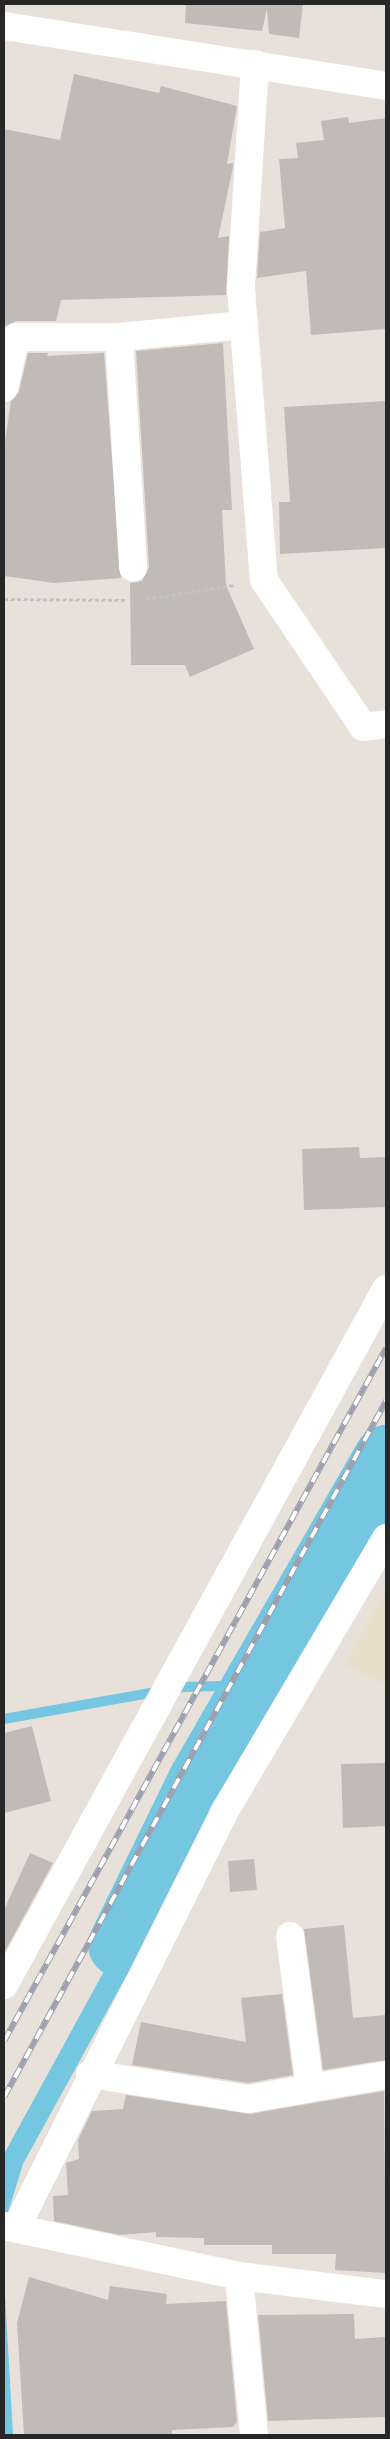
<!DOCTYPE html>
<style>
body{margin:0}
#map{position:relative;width:390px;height:2439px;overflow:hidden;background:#e8e1d9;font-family:"Golos Text",sans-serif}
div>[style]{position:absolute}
.education>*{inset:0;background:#e9deca}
.water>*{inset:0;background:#75c7e1}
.stream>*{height:10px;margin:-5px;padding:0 5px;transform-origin:5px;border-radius:5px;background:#75c7e1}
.river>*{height:64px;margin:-32px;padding:0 32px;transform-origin:32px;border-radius:32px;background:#75c7e1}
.building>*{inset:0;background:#c0bbb6}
.path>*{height:3px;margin-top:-1.5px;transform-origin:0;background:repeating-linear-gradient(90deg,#c3c3c3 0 4px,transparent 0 6.5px)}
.minor>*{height:28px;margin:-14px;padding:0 14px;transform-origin:14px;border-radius:14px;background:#fff}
.tertiary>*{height:28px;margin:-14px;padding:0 14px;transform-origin:14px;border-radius:14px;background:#fff}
.rail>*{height:5.5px;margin-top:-2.75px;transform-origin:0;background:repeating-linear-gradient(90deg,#fff 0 11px,#9da0af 0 22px);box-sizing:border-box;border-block:1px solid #9da0af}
span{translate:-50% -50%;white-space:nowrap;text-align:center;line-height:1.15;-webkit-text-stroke:4px #fff;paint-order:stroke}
.frame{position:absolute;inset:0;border:5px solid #272727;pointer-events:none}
</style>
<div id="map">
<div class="education">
<i style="clip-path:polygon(386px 1591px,386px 1686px,345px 1664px)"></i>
</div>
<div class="water">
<i style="clip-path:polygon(386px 1456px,386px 1504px,23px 2164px,4px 2225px,4px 2154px)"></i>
<i style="clip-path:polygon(4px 2277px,13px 2435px,4px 2435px)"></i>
</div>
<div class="stream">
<i style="left:4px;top:1719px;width:183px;rotate:-10.1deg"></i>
<i style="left:184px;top:1687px;width:69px;rotate:-1.7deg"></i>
</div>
<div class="river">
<i style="left:120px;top:1945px;width:182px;rotate:-64deg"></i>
<i style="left:200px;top:1781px;width:374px;rotate:-60.1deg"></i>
</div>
<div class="building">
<i style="clip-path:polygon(186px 4px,303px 4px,299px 38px,269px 34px,267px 8px,262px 31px,185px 23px)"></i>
<i style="clip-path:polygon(74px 74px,159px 93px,161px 86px,237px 106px,227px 164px,233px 163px,233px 167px,218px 238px,229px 236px,226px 295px,61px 300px,56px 321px,16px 321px,4px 327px,4px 129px,60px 140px)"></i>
<i style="clip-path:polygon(348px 117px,349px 123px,386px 118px,386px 329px,311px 335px,306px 271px,257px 278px,260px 232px,285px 228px,279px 159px,298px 158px,296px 143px,324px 140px,321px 121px)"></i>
<i style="clip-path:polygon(223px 343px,232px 510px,222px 510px,226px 585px,254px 649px,190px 677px,185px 665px,131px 665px,130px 583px,142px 581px,149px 567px,136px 351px)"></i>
<i style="clip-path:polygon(28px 353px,48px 353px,47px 356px,104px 353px,121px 578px,54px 583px,4px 576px,4px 448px,11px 401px,19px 392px)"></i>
<i style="clip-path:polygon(386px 401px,386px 548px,280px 554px,279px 502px,290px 502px,284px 407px)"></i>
<i style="clip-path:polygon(359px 1147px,360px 1158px,386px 1157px,386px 1207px,304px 1210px,302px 1149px)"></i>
<i style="clip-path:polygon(32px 1726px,51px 1801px,4px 1813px,4px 1733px)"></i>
<i style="clip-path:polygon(386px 1763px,386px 1826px,343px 1828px,341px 1764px)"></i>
<i style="clip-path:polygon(30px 1853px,53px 1863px,4px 1953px,4px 1910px)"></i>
<i style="clip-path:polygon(254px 1859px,257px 1890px,230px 1892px,228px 1861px)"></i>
<i style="clip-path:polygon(344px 1925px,353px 2018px,386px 2015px,386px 2060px,323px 2070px,304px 1929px)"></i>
<i style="clip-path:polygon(282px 1994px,293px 2075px,248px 2083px,132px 2065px,141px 2022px,246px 2042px,241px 1998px)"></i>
<i style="clip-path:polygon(384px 2091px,386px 2273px,335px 2270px,336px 2254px,272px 2254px,272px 2245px,204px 2245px,204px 2238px,156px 2237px,156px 2232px,120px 2235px,54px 2221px,53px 2196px,68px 2195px,66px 2163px,79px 2159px,78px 2140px,92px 2111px,123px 2109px,126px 2095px,250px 2114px)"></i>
<i style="clip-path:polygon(29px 2277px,108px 2300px,110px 2286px,167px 2294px,166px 2304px,226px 2301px,237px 2422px,233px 2427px,172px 2430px,172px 2434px,24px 2435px,17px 2323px)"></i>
<i style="clip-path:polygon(354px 2314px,355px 2339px,386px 2337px,386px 2417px,268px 2421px,258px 2315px)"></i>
</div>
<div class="path">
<i style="left:4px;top:599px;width:121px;rotate:0.5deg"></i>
<i style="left:146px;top:599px;width:89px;rotate:-9deg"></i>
</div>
<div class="minor">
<i style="left:255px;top:64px;width:225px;rotate:93.6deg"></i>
<i style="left:241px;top:289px;width:292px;rotate:85.5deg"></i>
<i style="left:264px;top:580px;width:177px;rotate:56deg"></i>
<i style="left:363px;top:727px;width:23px;rotate:-7deg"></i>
<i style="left:119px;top:337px;width:231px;rotate:86.5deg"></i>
<i style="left:4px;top:388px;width:52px;rotate:-76.8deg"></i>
<i style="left:16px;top:337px;width:103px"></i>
<i style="left:119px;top:337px;width:126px;rotate:-5.5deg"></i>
<i style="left:290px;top:1936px;width:153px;rotate:82.5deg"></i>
<i style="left:4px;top:1985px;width:794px;rotate:-61.24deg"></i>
<i style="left:90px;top:2074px;width:160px;rotate:9deg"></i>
<i style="left:248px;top:2099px;width:140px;rotate:-9.9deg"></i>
<i style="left:4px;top:2226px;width:240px;rotate:12deg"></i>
<i style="left:239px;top:2276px;width:148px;rotate:7deg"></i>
<i style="left:16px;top:2228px;width:463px;rotate:-63.4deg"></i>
<i style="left:223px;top:1814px;width:321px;rotate:-59.4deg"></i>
<i style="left:239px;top:2276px;width:160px;rotate:84.6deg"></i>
</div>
<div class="tertiary">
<i style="left:4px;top:26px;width:387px;rotate:8.9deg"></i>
</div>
<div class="rail">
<i style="left:4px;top:2041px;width:791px;rotate:-61.14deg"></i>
<i style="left:4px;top:2097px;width:794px;rotate:-61.24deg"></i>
</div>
<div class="frame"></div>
</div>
